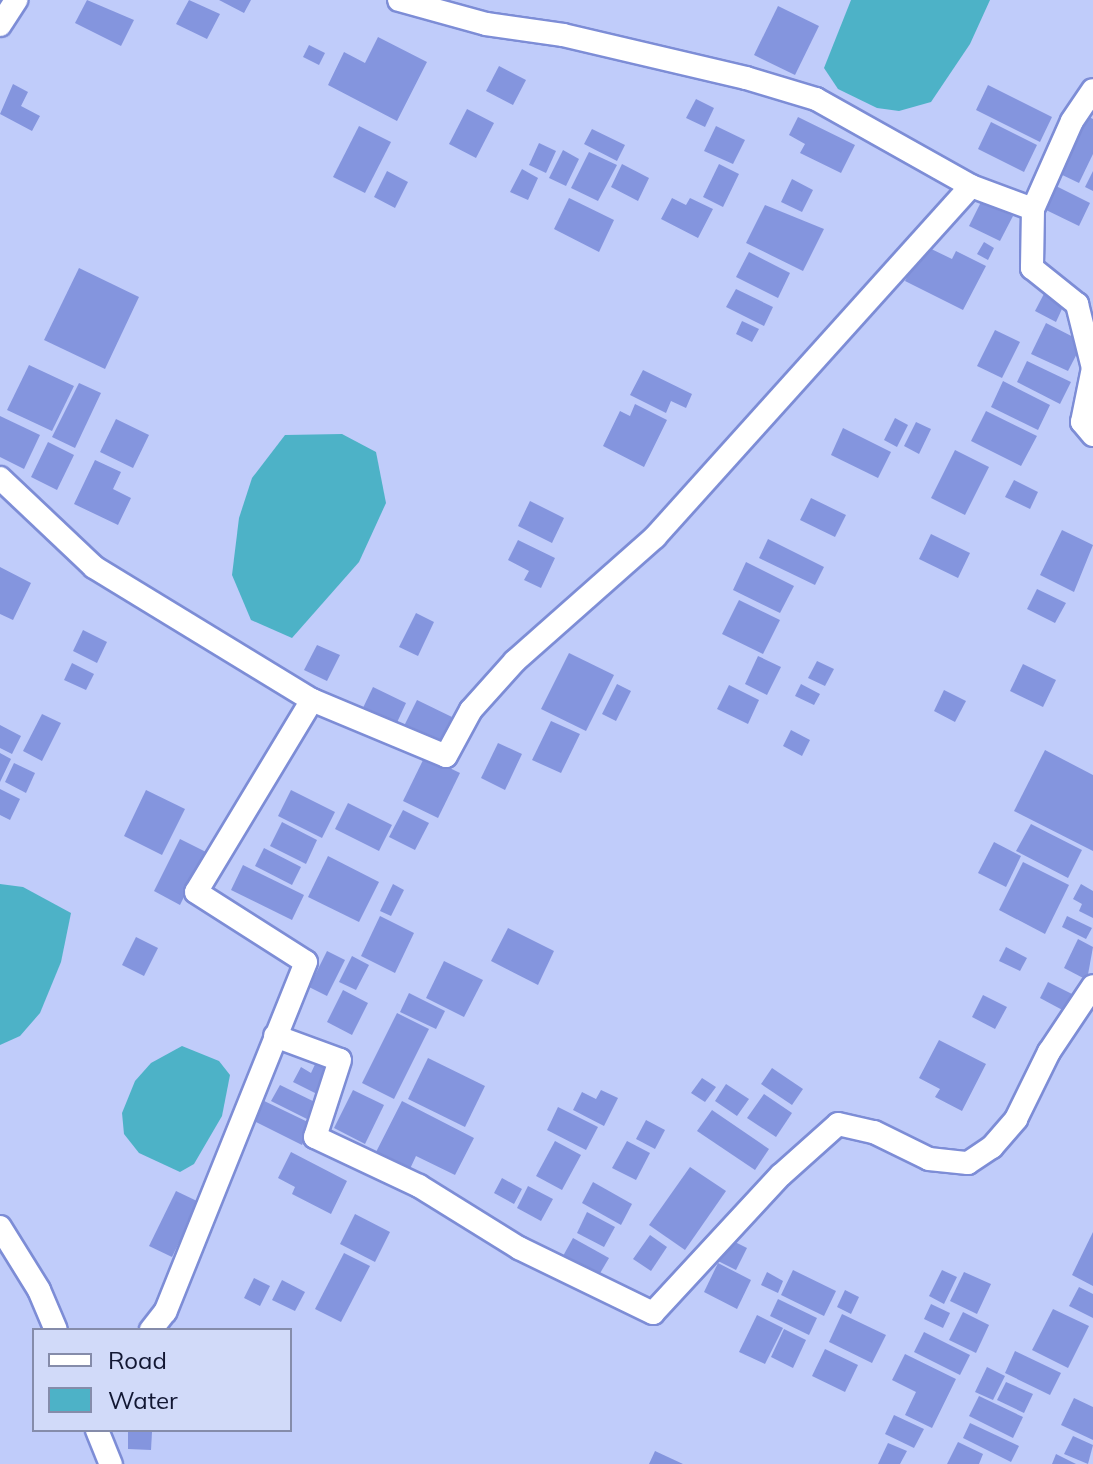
<!DOCTYPE html>
<style>
body{margin:0}
#map{position:relative;width:1093px;height:1464px;overflow:hidden;background:#c0ccfa;font-family:Mulish,sans-serif}
div>[style]{position:absolute}
.water>*{inset:0;background:#4db2c7}
.building>*{inset:0;background:#8495de}
.roads{filter:drop-shadow(2px 0 #7d8dd6) drop-shadow(-2px 0 #7d8dd6) drop-shadow(0 2px #7d8dd6) drop-shadow(0 -2px #7d8dd6)}
.street>*{height:22px;margin:-11px;padding:0 11px;transform-origin:11px;border-radius:11px;background:#fff}
span{translate:-50% -50%;white-space:nowrap;text-align:center;line-height:1.15;-webkit-text-stroke:8px #d1daf9;paint-order:stroke}
.legend{position:absolute;left:32px;top:1328px;width:260px;height:104px;box-sizing:border-box;background:#d1daf9;border:2px solid #858caa;margin:0;padding:10px 14px;list-style:none;font-size:24px;color:#121733}
.legend li{display:flex;align-items:center;gap:16px;height:40px}
.legend b{width:40px;border:2px solid #858caa}
</style>
<div id="map">
<div class="water">
<i style="clip-path:polygon(851px 0,990px 0,970px 44px,931px 102px,899px 111px,877px 108px,838px 89px,824px 68px)"></i>
<i style="clip-path:polygon(342px 434px,376px 452px,386px 503px,359px 562px,292px 638px,251px 620px,232px 575px,239px 518px,252px 478px,285px 435px)"></i>
<i style="clip-path:polygon(0 884px,23px 887px,71px 913px,61px 962px,40px 1013px,20px 1036px,0 1045px)"></i>
<i style="clip-path:polygon(182px 1046px,219px 1061px,230px 1075px,222px 1116px,194px 1164px,180px 1172px,139px 1153px,124px 1134px,122px 1113px,135px 1081px,151px 1063px)"></i>
</div>
<div class="building">
<i style="clip-path:polygon(87px 0,134px 20px,121px 46px,75px 23px)"></i>
<i style="clip-path:polygon(189px 0,220px 14px,207px 39px,176px 24px)"></i>
<i style="clip-path:polygon(219px 0,251px 0,244px 13px)"></i>
<i style="clip-path:polygon(778px 6px,819px 26px,795px 75px,754px 55px)"></i>
<i style="clip-path:polygon(378px 37px,427px 62px,397px 121px,328px 85px,344px 52px,365px 63px)"></i>
<i style="clip-path:polygon(309px 45px,325px 53px,319px 65px,303px 57px)"></i>
<i style="clip-path:polygon(499px 66px,526px 80px,513px 105px,486px 91px)"></i>
<i style="clip-path:polygon(13px 84px,28px 92px,21px 106px,40px 116px,32px 131px,0 114px)"></i>
<i style="clip-path:polygon(988px 85px,1052px 117px,1040px 142px,976px 110px)"></i>
<i style="clip-path:polygon(696px 99px,714px 108px,705px 127px,686px 118px)"></i>
<i style="clip-path:polygon(467px 109px,494px 123px,476px 158px,449px 144px)"></i>
<i style="clip-path:polygon(1085px 115px,1093px 119px,1093px 154px,1079px 183px,1056px 172px)"></i>
<i style="clip-path:polygon(798px 117px,855px 145px,841px 173px,800px 153px,805px 144px,789px 135px)"></i>
<i style="clip-path:polygon(991px 122px,1037px 145px,1024px 172px,978px 149px)"></i>
<i style="clip-path:polygon(359px 126px,391px 142px,365px 193px,333px 177px)"></i>
<i style="clip-path:polygon(716px 126px,745px 140px,733px 164px,704px 151px)"></i>
<i style="clip-path:polygon(592px 129px,625px 145px,617px 161px,584px 144px)"></i>
<i style="clip-path:polygon(539px 143px,556px 151px,546px 173px,529px 165px)"></i>
<i style="clip-path:polygon(563px 150px,579px 159px,566px 186px,549px 178px)"></i>
<i style="clip-path:polygon(589px 152px,617px 165px,598px 201px,571px 188px)"></i>
<i style="clip-path:polygon(622px 164px,649px 178px,638px 201px,611px 187px)"></i>
<i style="clip-path:polygon(719px 164px,739px 174px,723px 207px,703px 197px)"></i>
<i style="clip-path:polygon(522px 169px,538px 178px,528px 200px,510px 192px)"></i>
<i style="clip-path:polygon(387px 171px,408px 182px,395px 208px,374px 197px)"></i>
<i style="clip-path:polygon(1093px 171px,1093px 191px,1085px 187px)"></i>
<i style="clip-path:polygon(792px 179px,813px 190px,802px 212px,781px 202px)"></i>
<i style="clip-path:polygon(1056px 186px,1090px 203px,1079px 226px,1044px 209px)"></i>
<i style="clip-path:polygon(569px 198px,614px 220px,599px 252px,554px 229px)"></i>
<i style="clip-path:polygon(672px 198px,686px 205px,690px 198px,713px 209px,698px 238px,661px 219px)"></i>
<i style="clip-path:polygon(982px 200px,1013px 216px,1000px 241px,969px 226px)"></i>
<i style="clip-path:polygon(765px 205px,824px 229px,803px 271px,746px 243px)"></i>
<i style="clip-path:polygon(984px 242px,994px 248px,988px 260px,977px 254px)"></i>
<i style="clip-path:polygon(923px 245px,952px 259px,956px 251px,986px 266px,963px 310px,905px 281px)"></i>
<i style="clip-path:polygon(749px 252px,790px 273px,778px 298px,736px 277px)"></i>
<i style="clip-path:polygon(79px 268px,139px 297px,105px 369px,44px 340px)"></i>
<i style="clip-path:polygon(1047px 288px,1067px 298px,1056px 322px,1035px 311px)"></i>
<i style="clip-path:polygon(736px 289px,773px 307px,764px 326px,726px 307px)"></i>
<i style="clip-path:polygon(742px 321px,759px 329px,752px 342px,736px 334px)"></i>
<i style="clip-path:polygon(1046px 323px,1083px 342px,1068px 371px,1031px 354px)"></i>
<i style="clip-path:polygon(995px 330px,1020px 342px,1002px 378px,977px 366px)"></i>
<i style="clip-path:polygon(1027px 361px,1071px 382px,1060px 404px,1017px 382px)"></i>
<i style="clip-path:polygon(29px 365px,74px 386px,52px 431px,7px 410px)"></i>
<i style="clip-path:polygon(643px 370px,692px 394px,686px 408px,671px 401px,666px 413px,630px 395px)"></i>
<i style="clip-path:polygon(1003px 381px,1050px 405px,1038px 430px,991px 407px)"></i>
<i style="clip-path:polygon(79px 383px,101px 393px,75px 448px,52px 437px)"></i>
<i style="clip-path:polygon(635px 404px,667px 420px,644px 467px,603px 446px,620px 411px,630px 416px)"></i>
<i style="clip-path:polygon(986px 411px,1037px 436px,1021px 466px,971px 441px)"></i>
<i style="clip-path:polygon(0 416px,40px 435px,24px 469px,0 457px)"></i>
<i style="clip-path:polygon(895px 418px,908px 425px,897px 447px,884px 440px)"></i>
<i style="clip-path:polygon(116px 419px,149px 435px,133px 468px,100px 452px)"></i>
<i style="clip-path:polygon(916px 422px,931px 429px,919px 454px,904px 446px)"></i>
<i style="clip-path:polygon(843px 428px,891px 452px,878px 478px,831px 455px)"></i>
<i style="clip-path:polygon(48px 442px,74px 455px,57px 490px,31px 477px)"></i>
<i style="clip-path:polygon(955px 450px,989px 467px,965px 515px,931px 498px)"></i>
<i style="clip-path:polygon(95px 460px,121px 472px,113px 489px,131px 498px,118px 525px,74px 504px)"></i>
<i style="clip-path:polygon(1014px 480px,1038px 492px,1030px 509px,1005px 497px)"></i>
<i style="clip-path:polygon(811px 498px,846px 515px,835px 537px,800px 520px)"></i>
<i style="clip-path:polygon(530px 501px,564px 518px,552px 543px,518px 526px)"></i>
<i style="clip-path:polygon(1062px 530px,1093px 545px,1074px 592px,1040px 575px)"></i>
<i style="clip-path:polygon(931px 534px,970px 553px,958px 578px,919px 559px)"></i>
<i style="clip-path:polygon(768px 539px,824px 567px,815px 585px,759px 558px)"></i>
<i style="clip-path:polygon(518px 540px,555px 558px,541px 588px,524px 580px,529px 571px,508px 560px)"></i>
<i style="clip-path:polygon(746px 562px,794px 586px,780px 613px,733px 590px)"></i>
<i style="clip-path:polygon(0 567px,31px 583px,13px 620px,0 614px)"></i>
<i style="clip-path:polygon(1037px 589px,1066px 603px,1055px 623px,1027px 609px)"></i>
<i style="clip-path:polygon(739px 600px,780px 620px,763px 654px,722px 634px)"></i>
<i style="clip-path:polygon(416px 613px,434px 622px,418px 656px,399px 647px)"></i>
<i style="clip-path:polygon(83px 630px,107px 642px,97px 663px,73px 651px)"></i>
<i style="clip-path:polygon(317px 645px,340px 655px,327px 681px,304px 670px)"></i>
<i style="clip-path:polygon(569px 653px,614px 675px,586px 731px,541px 709px)"></i>
<i style="clip-path:polygon(758px 656px,781px 667px,767px 695px,745px 684px)"></i>
<i style="clip-path:polygon(817px 661px,834px 669px,825px 686px,808px 678px)"></i>
<i style="clip-path:polygon(72px 663px,94px 674px,86px 690px,64px 680px)"></i>
<i style="clip-path:polygon(1023px 664px,1056px 680px,1043px 707px,1010px 691px)"></i>
<i style="clip-path:polygon(617px 684px,631px 691px,616px 721px,602px 714px)"></i>
<i style="clip-path:polygon(801px 684px,820px 694px,814px 705px,795px 696px)"></i>
<i style="clip-path:polygon(729px 685px,759px 700px,748px 724px,717px 709px)"></i>
<i style="clip-path:polygon(373px 687px,406px 703px,394px 729px,361px 712px)"></i>
<i style="clip-path:polygon(944px 690px,966px 701px,955px 722px,934px 711px)"></i>
<i style="clip-path:polygon(417px 700px,452px 717px,437px 747px,402px 730px)"></i>
<i style="clip-path:polygon(42px 714px,61px 723px,42px 761px,23px 751px)"></i>
<i style="clip-path:polygon(551px 721px,580px 734px,561px 773px,532px 760px)"></i>
<i style="clip-path:polygon(0 725px,21px 736px,12px 754px,0 748px)"></i>
<i style="clip-path:polygon(791px 730px,810px 740px,802px 756px,783px 746px)"></i>
<i style="clip-path:polygon(498px 743px,522px 754px,505px 790px,481px 778px)"></i>
<i style="clip-path:polygon(1045px 750px,1093px 775px,1093px 851px,1014px 811px)"></i>
<i style="clip-path:polygon(0 753px,11px 759px,0 782px)"></i>
<i style="clip-path:polygon(425px 756px,460px 773px,438px 818px,403px 801px)"></i>
<i style="clip-path:polygon(14px 763px,35px 773px,26px 793px,5px 782px)"></i>
<i style="clip-path:polygon(0 789px,20px 799px,10px 820px,0 815px)"></i>
<i style="clip-path:polygon(146px 790px,185px 809px,162px 855px,124px 836px)"></i>
<i style="clip-path:polygon(291px 790px,335px 812px,322px 838px,278px 816px)"></i>
<i style="clip-path:polygon(348px 803px,392px 825px,379px 851px,335px 829px)"></i>
<i style="clip-path:polygon(403px 810px,429px 823px,415px 850px,389px 837px)"></i>
<i style="clip-path:polygon(282px 822px,317px 840px,306px 864px,270px 846px)"></i>
<i style="clip-path:polygon(1031px 824px,1082px 850px,1068px 878px,1016px 851px)"></i>
<i style="clip-path:polygon(180px 839px,206px 852px,180px 905px,154px 891px)"></i>
<i style="clip-path:polygon(994px 842px,1021px 856px,1006px 887px,978px 873px)"></i>
<i style="clip-path:polygon(264px 848px,301px 867px,292px 885px,255px 866px)"></i>
<i style="clip-path:polygon(328px 856px,379px 882px,359px 922px,308px 897px)"></i>
<i style="clip-path:polygon(1023px 862px,1069px 885px,1045px 934px,999px 910px)"></i>
<i style="clip-path:polygon(243px 865px,304px 895px,292px 920px,231px 890px)"></i>
<i style="clip-path:polygon(393px 884px,404px 890px,391px 916px,380px 911px)"></i>
<i style="clip-path:polygon(1081px 884px,1093px 891px,1093px 918px,1079px 911px,1082px 904px,1073px 899px)"></i>
<i style="clip-path:polygon(380px 916px,414px 933px,395px 973px,361px 956px)"></i>
<i style="clip-path:polygon(1067px 916px,1092px 928px,1086px 939px,1062px 927px)"></i>
<i style="clip-path:polygon(508px 928px,554px 951px,538px 985px,491px 961px)"></i>
<i style="clip-path:polygon(136px 937px,158px 948px,144px 976px,122px 965px)"></i>
<i style="clip-path:polygon(1078px 939px,1093px 947px,1087px 980px,1064px 968px)"></i>
<i style="clip-path:polygon(1006px 947px,1027px 958px,1020px 971px,999px 961px)"></i>
<i style="clip-path:polygon(327px 951px,345px 960px,327px 996px,309px 987px)"></i>
<i style="clip-path:polygon(352px 956px,369px 965px,356px 990px,339px 982px)"></i>
<i style="clip-path:polygon(444px 961px,483px 980px,464px 1017px,426px 998px)"></i>
<i style="clip-path:polygon(1048px 982px,1076px 996px,1068px 1013px,1040px 998px)"></i>
<i style="clip-path:polygon(343px 990px,368px 1003px,352px 1035px,327px 1022px)"></i>
<i style="clip-path:polygon(409px 993px,445px 1011px,436px 1029px,400px 1012px)"></i>
<i style="clip-path:polygon(983px 995px,1007px 1007px,995px 1029px,972px 1017px)"></i>
<i style="clip-path:polygon(397px 1013px,429px 1029px,394px 1099px,362px 1083px)"></i>
<i style="clip-path:polygon(939px 1040px,986px 1064px,962px 1111px,935px 1097px,940px 1089px,919px 1078px)"></i>
<i style="clip-path:polygon(428px 1058px,485px 1086px,465px 1127px,408px 1099px)"></i>
<i style="clip-path:polygon(317px 1060px,330px 1067px,317px 1094px,293px 1082px,301px 1067px,311px 1073px)"></i>
<i style="clip-path:polygon(772px 1068px,803px 1089px,792px 1105px,761px 1084px)"></i>
<i style="clip-path:polygon(702px 1078px,716px 1087px,705px 1102px,691px 1093px)"></i>
<i style="clip-path:polygon(726px 1084px,749px 1099px,737px 1116px,715px 1101px)"></i>
<i style="clip-path:polygon(280px 1085px,321px 1105px,313px 1122px,271px 1101px)"></i>
<i style="clip-path:polygon(353px 1090px,384px 1105px,365px 1144px,334px 1128px)"></i>
<i style="clip-path:polygon(601px 1090px,618px 1098px,604px 1126px,573px 1110px,582px 1092px,596px 1099px)"></i>
<i style="clip-path:polygon(764px 1094px,792px 1113px,776px 1137px,747px 1118px)"></i>
<i style="clip-path:polygon(258px 1098px,312px 1124px,302px 1145px,248px 1118px)"></i>
<i style="clip-path:polygon(402px 1101px,474px 1138px,455px 1175px,416px 1156px,409px 1171px,375px 1154px)"></i>
<i style="clip-path:polygon(558px 1107px,598px 1127px,586px 1150px,547px 1130px)"></i>
<i style="clip-path:polygon(712px 1110px,769px 1149px,755px 1170px,697px 1131px)"></i>
<i style="clip-path:polygon(646px 1120px,665px 1130px,655px 1149px,636px 1139px)"></i>
<i style="clip-path:polygon(555px 1141px,581px 1155px,562px 1190px,536px 1176px)"></i>
<i style="clip-path:polygon(627px 1141px,650px 1153px,636px 1180px,612px 1168px)"></i>
<i style="clip-path:polygon(291px 1152px,347px 1181px,331px 1214px,292px 1194px,295px 1187px,278px 1178px)"></i>
<i style="clip-path:polygon(690px 1167px,726px 1191px,685px 1250px,649px 1225px)"></i>
<i style="clip-path:polygon(502px 1178px,522px 1189px,514px 1204px,494px 1193px)"></i>
<i style="clip-path:polygon(593px 1182px,632px 1204px,621px 1225px,582px 1203px)"></i>
<i style="clip-path:polygon(528px 1186px,553px 1199px,541px 1221px,517px 1208px)"></i>
<i style="clip-path:polygon(176px 1191px,199px 1202px,172px 1257px,149px 1246px)"></i>
<i style="clip-path:polygon(587px 1212px,615px 1227px,604px 1247px,577px 1233px)"></i>
<i style="clip-path:polygon(355px 1214px,390px 1232px,375px 1262px,340px 1244px)"></i>
<i style="clip-path:polygon(1093px 1232px,1093px 1286px,1072px 1275px)"></i>
<i style="clip-path:polygon(650px 1235px,667px 1247px,651px 1271px,633px 1259px)"></i>
<i style="clip-path:polygon(573px 1238px,609px 1258px,599px 1275px,563px 1256px)"></i>
<i style="clip-path:polygon(729px 1239px,747px 1248px,736px 1270px,718px 1261px)"></i>
<i style="clip-path:polygon(344px 1253px,370px 1266px,341px 1322px,315px 1309px)"></i>
<i style="clip-path:polygon(718px 1263px,751px 1280px,737px 1309px,704px 1292px)"></i>
<i style="clip-path:polygon(793px 1270px,836px 1291px,824px 1316px,781px 1295px)"></i>
<i style="clip-path:polygon(942px 1270px,957px 1277px,944px 1304px,929px 1296px)"></i>
<i style="clip-path:polygon(767px 1272px,783px 1281px,778px 1293px,761px 1285px)"></i>
<i style="clip-path:polygon(964px 1272px,991px 1284px,977px 1314px,950px 1301px)"></i>
<i style="clip-path:polygon(254px 1278px,270px 1286px,260px 1306px,244px 1298px)"></i>
<i style="clip-path:polygon(282px 1280px,305px 1292px,295px 1311px,272px 1300px)"></i>
<i style="clip-path:polygon(1079px 1287px,1093px 1294px,1093px 1318px,1069px 1306px)"></i>
<i style="clip-path:polygon(845px 1290px,859px 1297px,851px 1314px,837px 1307px)"></i>
<i style="clip-path:polygon(778px 1299px,817px 1318px,809px 1335px,770px 1316px)"></i>
<i style="clip-path:polygon(931px 1304px,950px 1313px,943px 1328px,924px 1319px)"></i>
<i style="clip-path:polygon(1053px 1309px,1089px 1326px,1068px 1368px,1032px 1350px)"></i>
<i style="clip-path:polygon(963px 1312px,989px 1325px,976px 1353px,949px 1340px)"></i>
<i style="clip-path:polygon(842px 1314px,886px 1335px,872px 1363px,829px 1342px)"></i>
<i style="clip-path:polygon(757px 1315px,783px 1328px,765px 1364px,739px 1352px)"></i>
<i style="clip-path:polygon(784px 1329px,806px 1340px,793px 1368px,771px 1357px)"></i>
<i style="clip-path:polygon(924px 1332px,970px 1355px,960px 1375px,914px 1352px)"></i>
<i style="clip-path:polygon(825px 1349px,858px 1365px,845px 1392px,812px 1376px)"></i>
<i style="clip-path:polygon(1015px 1351px,1061px 1373px,1050px 1395px,1005px 1373px)"></i>
<i style="clip-path:polygon(905px 1354px,956px 1379px,932px 1428px,905px 1415px,916px 1392px,892px 1380px)"></i>
<i style="clip-path:polygon(987px 1367px,1005px 1376px,993px 1400px,975px 1392px)"></i>
<i style="clip-path:polygon(1006px 1382px,1033px 1394px,1024px 1413px,997px 1400px)"></i>
<i style="clip-path:polygon(979px 1396px,1023px 1417px,1013px 1438px,969px 1416px)"></i>
<i style="clip-path:polygon(1074px 1398px,1093px 1407px,1093px 1440px,1061px 1425px)"></i>
<i style="clip-path:polygon(894px 1415px,924px 1429px,914px 1448px,885px 1434px)"></i>
<i style="clip-path:polygon(970px 1423px,1019px 1446px,1011px 1462px,963px 1438px)"></i>
<i style="clip-path:polygon(128px 1432px,152px 1432px,151px 1450px,128px 1449px)"></i>
<i style="clip-path:polygon(1073px 1436px,1093px 1445px,1088px 1464px,1064px 1454px)"></i>
<i style="clip-path:polygon(958px 1442px,983px 1454px,979px 1464px,947px 1464px)"></i>
<i style="clip-path:polygon(888px 1443px,907px 1451px,900px 1464px,878px 1464px)"></i>
<i style="clip-path:polygon(655px 1451px,683px 1464px,649px 1464px)"></i>
<i style="clip-path:polygon(1056px 1454px,1076px 1464px,1052px 1464px)"></i>
</div>
<div class="roads">
<div class="street">
<i style="left:399px;top:0;width:90px;rotate:15.4deg"></i>
<i style="left:486px;top:24px;width:78px;rotate:8.1deg"></i>
<i style="left:563px;top:35px;width:188px;rotate:13.2deg"></i>
<i style="left:746px;top:78px;width:73px;rotate:16.7deg"></i>
<i style="left:816px;top:99px;width:178px;rotate:29.3deg"></i>
<i style="left:971px;top:186px;width:66px;rotate:20.4deg"></i>
<i style="left:1033px;top:209px;width:96px;rotate:-66.1deg"></i>
<i style="left:1072px;top:121px;width:37px;rotate:-56deg"></i>
<i style="left:0;top:25px;width:30px;rotate:-57deg"></i>
<i style="left:1033px;top:209px;width:59px;rotate:91deg"></i>
<i style="left:1032px;top:268px;width:58px;rotate:38.7deg"></i>
<i style="left:1077px;top:304px;width:66px;rotate:76deg"></i>
<i style="left:1093px;top:368px;width:55px;rotate:101.5deg"></i>
<i style="left:1082px;top:422px;width:17px;rotate:50deg"></i>
<i style="left:0;top:478px;width:129px;rotate:43.4deg"></i>
<i style="left:94px;top:567px;width:255px;rotate:31.4deg"></i>
<i style="left:312px;top:700px;width:224px;rotate:121.1deg"></i>
<i style="left:196px;top:892px;width:130px;rotate:32.5deg"></i>
<i style="left:306px;top:962px;width:377px;rotate:111.9deg"></i>
<i style="left:165px;top:1312px;width:23px;rotate:128deg"></i>
<i style="left:312px;top:700px;width:145px;rotate:22.7deg"></i>
<i style="left:446px;top:756px;width:52px;rotate:-61.5deg"></i>
<i style="left:471px;top:710px;width:66px;rotate:-48.1deg"></i>
<i style="left:515px;top:661px;width:187px;rotate:-41.5deg"></i>
<i style="left:655px;top:537px;width:472px;rotate:-48deg"></i>
<i style="left:275px;top:1036px;width:69px;rotate:20.3deg"></i>
<i style="left:340px;top:1060px;width:81px;rotate:108deg"></i>
<i style="left:315px;top:1137px;width:115px;rotate:25.2deg"></i>
<i style="left:419px;top:1186px;width:118px;rotate:31.8deg"></i>
<i style="left:519px;top:1248px;width:149px;rotate:25.9deg"></i>
<i style="left:653px;top:1313px;width:188px;rotate:-47.2deg"></i>
<i style="left:781px;top:1175px;width:76px;rotate:-41.8deg"></i>
<i style="left:838px;top:1124px;width:37px;rotate:13deg"></i>
<i style="left:874px;top:1132px;width:61px;rotate:26.1deg"></i>
<i style="left:929px;top:1159px;width:39px;rotate:6deg"></i>
<i style="left:968px;top:1163px;width:29px;rotate:-34deg"></i>
<i style="left:992px;top:1147px;width:37px;rotate:-49deg"></i>
<i style="left:1016px;top:1119px;width:75px;rotate:-63.8deg"></i>
<i style="left:1049px;top:1052px;width:79px;rotate:-56.3deg"></i>
<i style="left:0;top:1227px;width:74px;rotate:58.2deg"></i>
<i style="left:39px;top:1290px;width:43px;rotate:67deg"></i>
<i style="left:97px;top:1430px;width:37px;rotate:68deg"></i>
</div>
</div>
<ul class="legend">
<li><b style="height:10px;background:#fff"></b>Road</li>
<li><b style="height:22px;background:#4db2c7"></b>Water</li>
</ul>
</div>
